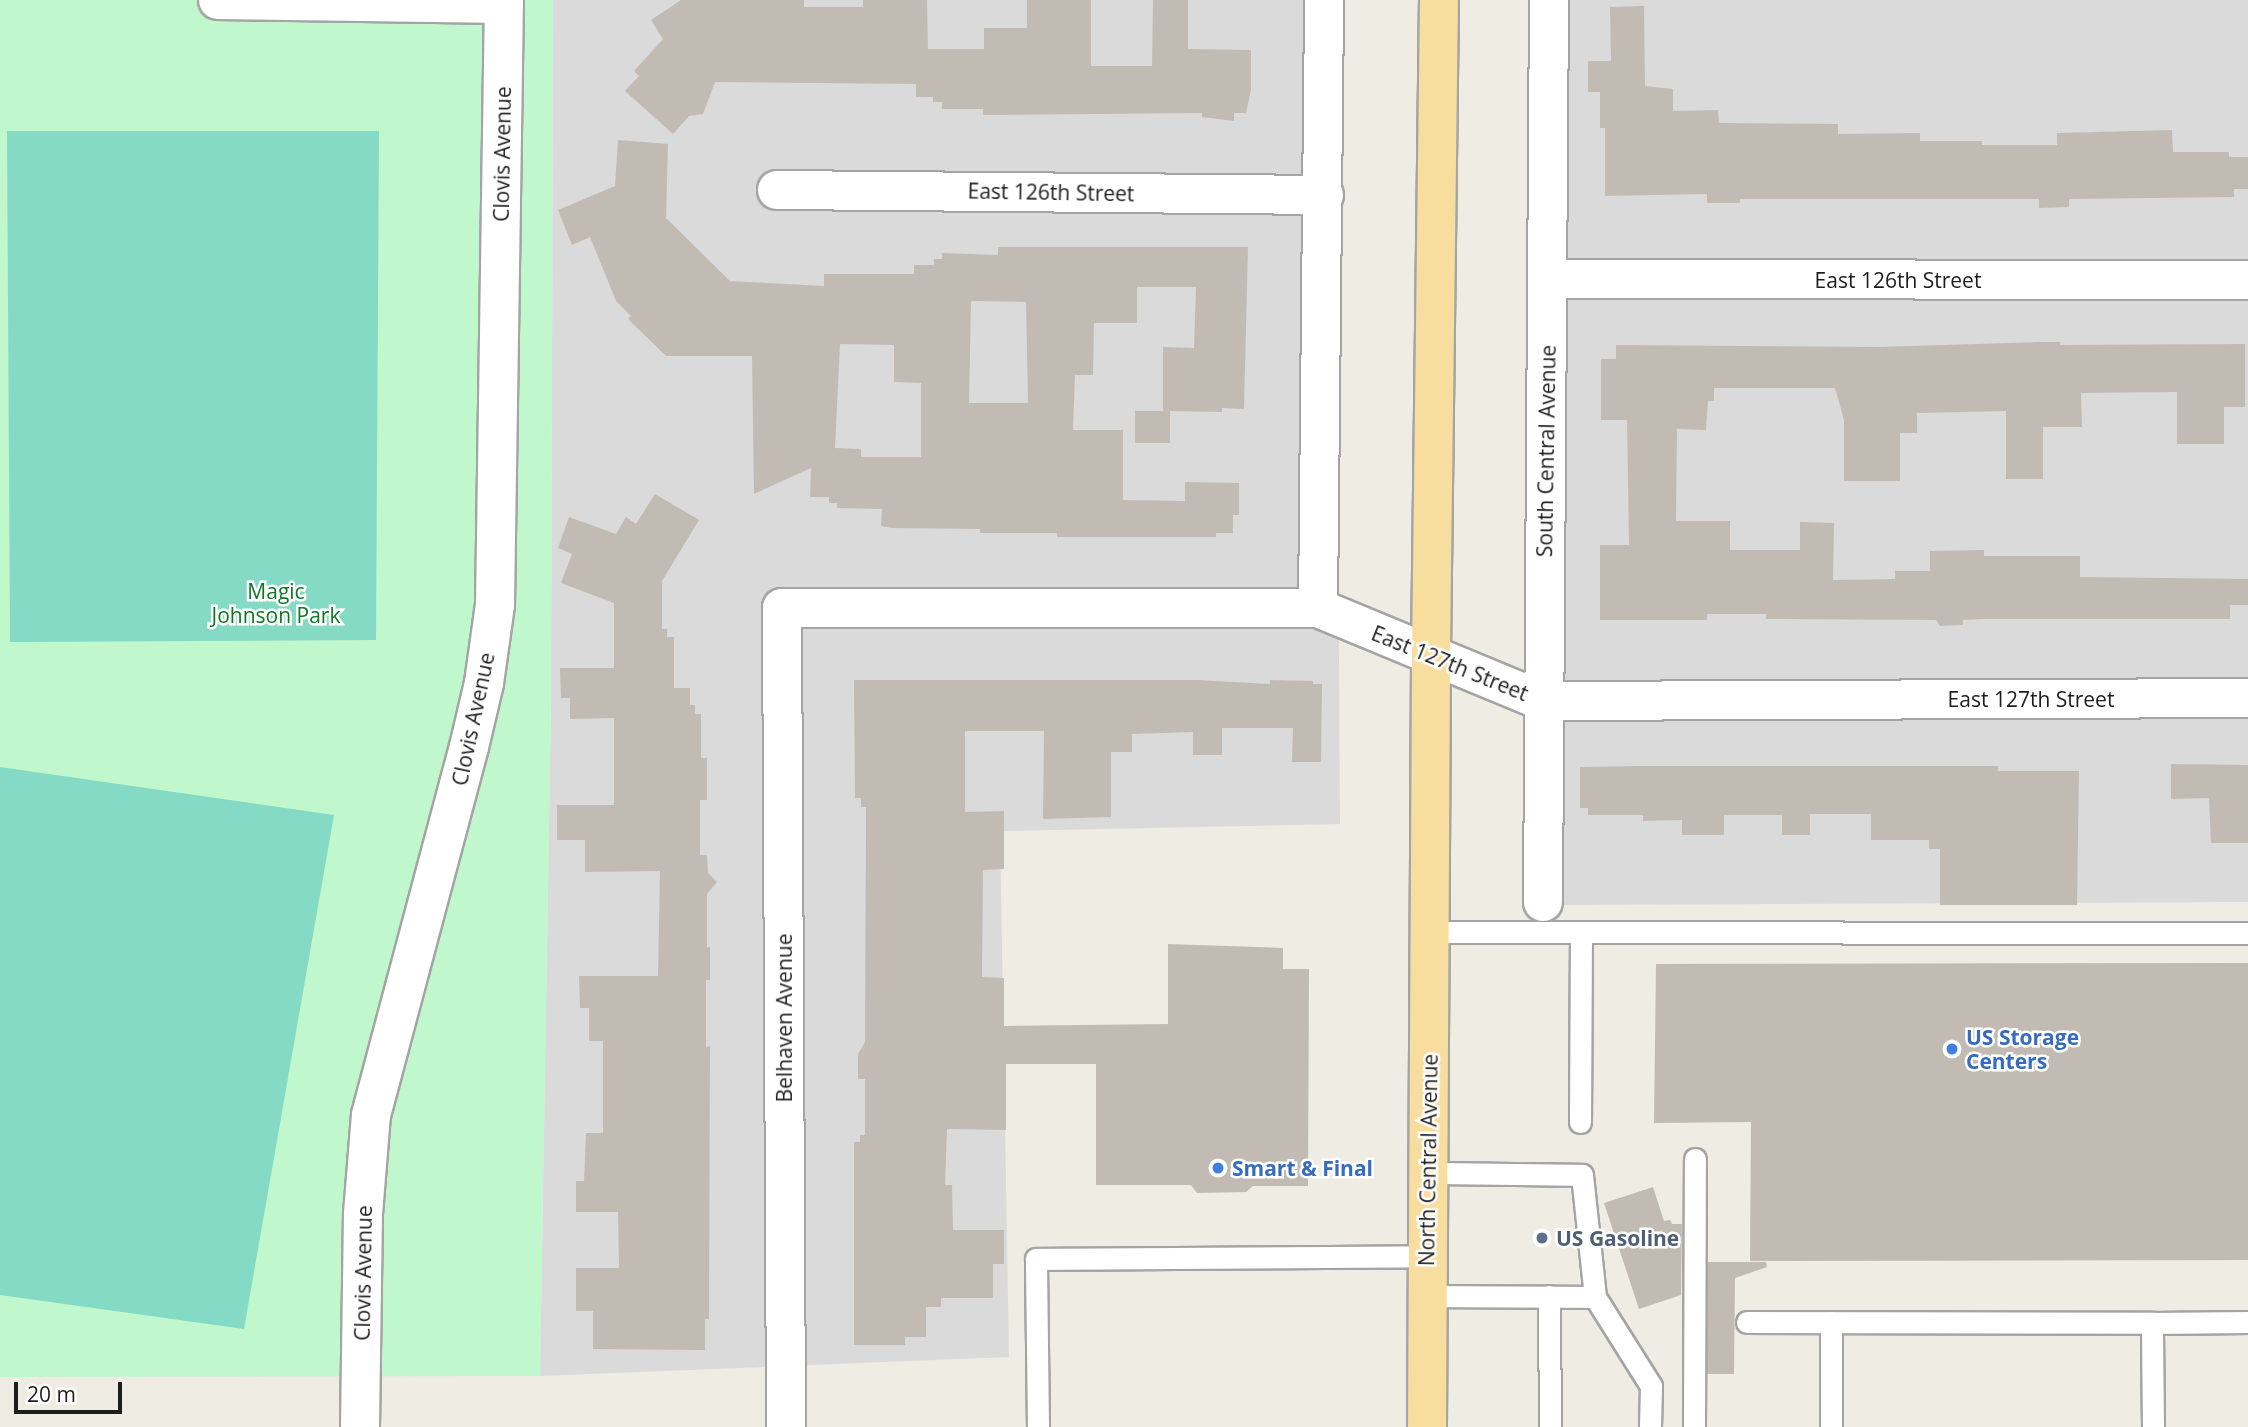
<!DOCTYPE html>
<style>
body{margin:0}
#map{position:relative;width:2248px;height:1427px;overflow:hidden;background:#eeece3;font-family:"Open Sans",sans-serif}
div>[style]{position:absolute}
.residential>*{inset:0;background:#dbdada}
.park>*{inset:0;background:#c1f7cd}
.pitch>*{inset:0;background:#84dac4}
.building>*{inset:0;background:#c2bbb3}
.roads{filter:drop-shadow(2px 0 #a4a4a4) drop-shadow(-2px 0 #a4a4a4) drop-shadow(0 2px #a4a4a4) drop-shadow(0 -2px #a4a4a4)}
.lane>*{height:21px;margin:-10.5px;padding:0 10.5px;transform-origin:10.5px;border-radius:10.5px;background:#fff}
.street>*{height:38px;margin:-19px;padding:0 19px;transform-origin:19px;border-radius:19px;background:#fff}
.primary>*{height:38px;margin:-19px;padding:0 19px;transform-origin:19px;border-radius:19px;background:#f7dd9e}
.dots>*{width:19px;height:19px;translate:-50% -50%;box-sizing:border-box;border:4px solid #fff;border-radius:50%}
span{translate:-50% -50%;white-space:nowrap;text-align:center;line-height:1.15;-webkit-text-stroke:5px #fff;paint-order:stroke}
.street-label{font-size:21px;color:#1d1d1d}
.park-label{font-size:21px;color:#107626}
.shop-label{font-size:21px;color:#366cbe;font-weight:700}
.left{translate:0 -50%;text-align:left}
.service-label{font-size:21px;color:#4e5e75;font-weight:700}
.scale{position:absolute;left:14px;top:1382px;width:108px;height:32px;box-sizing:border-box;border:4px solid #1d1d1d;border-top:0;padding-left:9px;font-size:21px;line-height:24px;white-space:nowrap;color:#1d1d1d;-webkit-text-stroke:5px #fff;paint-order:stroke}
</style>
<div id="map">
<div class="residential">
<i style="clip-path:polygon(553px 0,1335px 0,1340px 824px,1000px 831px,1009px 1357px,540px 1376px,551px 698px)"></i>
<i style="clip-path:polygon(1554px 0,2248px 0,2248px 902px,1562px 905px)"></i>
</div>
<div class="park">
<i style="clip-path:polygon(0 0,553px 0,551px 698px,540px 1376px,0 1377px)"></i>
</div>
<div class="pitch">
<i style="clip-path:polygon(7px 131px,379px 131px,376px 640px,10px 642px)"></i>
<i style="clip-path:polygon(0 767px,334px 815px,244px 1329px,0 1295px)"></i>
</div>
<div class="building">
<i style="clip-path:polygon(681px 0,804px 0,804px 7px,863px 7px,863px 0,927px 0,928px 49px,984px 49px,984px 28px,1027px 28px,1027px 0,1091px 0,1091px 66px,1152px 66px,1153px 0,1188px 0,1188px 49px,1251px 50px,1251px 90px,1246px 113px,1234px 113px,1234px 121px,1202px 117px,1202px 113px,983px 115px,983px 109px,942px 109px,942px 102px,933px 102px,933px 97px,916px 97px,916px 84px,715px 82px,703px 114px,689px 116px,673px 134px,625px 91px,639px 76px,634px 71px,663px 39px,651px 20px)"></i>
<i style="clip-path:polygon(1644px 6px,1645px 86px,1673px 89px,1673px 111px,1718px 110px,1719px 123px,1838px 124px,1838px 134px,1920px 133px,1920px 141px,1982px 141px,1982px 145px,2057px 145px,2057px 133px,2172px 130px,2173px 152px,2229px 152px,2229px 157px,2248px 157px,2248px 189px,2234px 189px,2234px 197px,2069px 199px,2069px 207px,2039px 208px,2039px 199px,1740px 199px,1740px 203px,1707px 203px,1707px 194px,1605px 196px,1605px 128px,1600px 128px,1600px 92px,1588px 92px,1588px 61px,1611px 61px,1610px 7px)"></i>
<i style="clip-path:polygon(evenodd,618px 140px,668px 144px,666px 218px,730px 281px,824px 286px,824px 274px,914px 274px,914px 265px,934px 265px,934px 259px,942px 259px,942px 253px,998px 255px,998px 247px,1248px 247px,1244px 409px,1222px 408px,1222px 412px,1170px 411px,1170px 443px,1135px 443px,1135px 411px,1169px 411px,1163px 411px,1163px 347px,1194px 348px,1196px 287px,1137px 287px,1137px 323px,1094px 323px,1093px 375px,1075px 375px,1073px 430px,1123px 430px,1123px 500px,1185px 501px,1185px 482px,1239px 483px,1239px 515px,1233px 515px,1233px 533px,1216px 533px,1216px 537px,1057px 537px,1057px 533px,980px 533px,980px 529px,892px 528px,881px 526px,882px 509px,837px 508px,837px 503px,829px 503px,829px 497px,810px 497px,811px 468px,754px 494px,752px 356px,666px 356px,628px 319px,631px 316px,616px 301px,590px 237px,572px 245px,558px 210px,615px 186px,618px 140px,971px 301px,1026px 302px,1028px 403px,969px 403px,971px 301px,618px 140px,840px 344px,894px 345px,894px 382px,921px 383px,921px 457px,861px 457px,861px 449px,835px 448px,840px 344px)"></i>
<i style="clip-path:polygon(2039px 342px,2060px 342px,2060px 345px,2245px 344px,2245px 407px,2224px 407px,2224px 444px,2177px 444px,2177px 392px,2081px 393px,2082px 427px,2043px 427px,2043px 479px,2006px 479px,2006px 411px,1917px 413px,1917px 433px,1900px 433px,1900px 481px,1844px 481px,1844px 420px,1835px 388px,1714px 388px,1714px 401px,1708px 401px,1706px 430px,1677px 429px,1676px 521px,1730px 521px,1730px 550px,1800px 550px,1800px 522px,1834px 523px,1833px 580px,1895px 579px,1895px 571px,1930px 571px,1930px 551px,1984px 550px,1984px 556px,2080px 556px,2080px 577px,2248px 579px,2248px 605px,2230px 605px,2230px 619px,1983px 619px,1963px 620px,1963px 625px,1940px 626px,1936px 620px,1766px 619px,1766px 614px,1707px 614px,1707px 620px,1600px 620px,1600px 545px,1629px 545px,1627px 420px,1601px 420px,1601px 359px,1616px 359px,1616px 345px,1878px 347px)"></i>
<i style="clip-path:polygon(655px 494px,699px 520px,662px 581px,662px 629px,667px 629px,667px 637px,674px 637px,674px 688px,690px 688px,690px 705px,695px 705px,695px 714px,701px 714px,701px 758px,707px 758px,707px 800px,700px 800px,700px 855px,707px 855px,708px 873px,717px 882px,707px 894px,707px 947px,710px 947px,710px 980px,706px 980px,706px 1047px,710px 1046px,709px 1319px,705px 1319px,705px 1350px,593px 1349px,593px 1311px,576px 1311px,576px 1268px,619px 1268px,618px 1212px,576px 1212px,576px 1181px,584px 1181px,586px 1133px,603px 1133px,603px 1041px,589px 1041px,589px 1008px,580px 1008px,579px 976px,658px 976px,660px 871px,585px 872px,585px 840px,557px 840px,557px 805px,614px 805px,614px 718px,570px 719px,570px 698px,561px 698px,560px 668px,614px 668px,614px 603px,561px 583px,572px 554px,558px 548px,569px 517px,616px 534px,626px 517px,636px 524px)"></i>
<i style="clip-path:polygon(854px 680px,1197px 680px,1270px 684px,1270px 680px,1313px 681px,1313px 684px,1322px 684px,1321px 762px,1292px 762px,1293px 728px,1222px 728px,1222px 755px,1193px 755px,1193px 732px,1132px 734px,1132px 752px,1111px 752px,1111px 817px,1043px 819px,1044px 731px,965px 731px,965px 812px,1004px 811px,1004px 869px,983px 870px,982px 977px,1004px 978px,1004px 1026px,1168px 1024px,1168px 944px,1283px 948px,1283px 969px,1309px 969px,1308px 1186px,1253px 1186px,1246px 1192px,1197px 1193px,1191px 1185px,1096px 1185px,1096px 1064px,1006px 1064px,1006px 1130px,947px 1129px,945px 1185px,952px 1185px,953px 1230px,1004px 1230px,1004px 1264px,993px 1264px,993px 1298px,941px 1298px,941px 1307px,926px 1307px,926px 1337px,905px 1337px,905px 1345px,854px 1345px,854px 1142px,860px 1142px,860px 1135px,865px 1135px,865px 1079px,858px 1079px,858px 1054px,865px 1042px,866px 807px,861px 807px,861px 798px,855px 798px)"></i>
<i style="clip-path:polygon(2171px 764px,2248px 765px,2248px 843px,2211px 843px,2209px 798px,2171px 799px)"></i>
<i style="clip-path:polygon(1641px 766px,1998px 766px,1998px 771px,2079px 771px,2077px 905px,1940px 905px,1940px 849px,1929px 849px,1929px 840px,1871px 840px,1871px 814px,1810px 814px,1810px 835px,1782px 835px,1782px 815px,1724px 815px,1724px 835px,1682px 835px,1682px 820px,1643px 821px,1643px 815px,1588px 815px,1588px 808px,1580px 808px,1580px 767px)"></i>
<i style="clip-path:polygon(2248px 963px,2248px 1260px,1750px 1261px,1751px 1122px,1654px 1123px,1656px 964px)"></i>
<i style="clip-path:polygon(1653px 1187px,1664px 1221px,1670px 1220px,1672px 1224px,1682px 1224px,1681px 1295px,1639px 1309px,1604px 1203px)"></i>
<i style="clip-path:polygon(1708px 1262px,1766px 1262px,1767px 1267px,1735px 1278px,1734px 1374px,1707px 1374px)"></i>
</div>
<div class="roads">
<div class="lane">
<i style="left:1431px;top:932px;width:817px;rotate:0.07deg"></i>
<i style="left:1580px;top:1122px;width:190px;rotate:-89.7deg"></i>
<i style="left:1427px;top:1173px;width:155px;rotate:0.7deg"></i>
<i style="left:1582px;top:1175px;width:123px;rotate:83.9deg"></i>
<i style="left:1595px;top:1297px;width:105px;rotate:57.8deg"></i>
<i style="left:1651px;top:1386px;width:41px;rotate:91.4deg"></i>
<i style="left:1427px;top:1296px;width:168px;rotate:0.3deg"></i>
<i style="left:1549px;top:1296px;width:131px;rotate:89.6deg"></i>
<i style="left:1747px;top:1322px;width:405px;rotate:0.1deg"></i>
<i style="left:1831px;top:1322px;width:105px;rotate:90deg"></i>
<i style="left:1038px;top:1427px;width:168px;rotate:-90.7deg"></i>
<i style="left:1036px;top:1259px;width:391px;rotate:-0.4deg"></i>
<i style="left:1694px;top:1427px;width:268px;rotate:-89.8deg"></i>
<i style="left:2153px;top:1427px;width:104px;rotate:-90.6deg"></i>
<i style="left:2152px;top:1323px;width:96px;rotate:-0.6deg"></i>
</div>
<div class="street">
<i style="left:218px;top:0;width:286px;rotate:0.8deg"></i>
<i style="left:777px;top:190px;width:547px;rotate:0.52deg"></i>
<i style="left:1548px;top:279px;width:700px;rotate:0.08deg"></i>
<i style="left:1318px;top:608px;width:608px;rotate:-89.43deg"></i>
<i style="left:1543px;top:902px;width:902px;rotate:-89.62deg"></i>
<i style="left:360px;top:1427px;width:213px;rotate:-89.2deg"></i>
<i style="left:363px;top:1214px;width:99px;rotate:-85.4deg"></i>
<i style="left:371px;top:1115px;width:381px;rotate:-75.1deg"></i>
<i style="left:469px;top:747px;width:66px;rotate:-76.8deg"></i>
<i style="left:484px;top:683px;width:79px;rotate:-82deg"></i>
<i style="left:495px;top:605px;width:605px;rotate:-89.15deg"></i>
<i style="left:786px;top:1427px;width:819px;rotate:-90.28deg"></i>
<i style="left:782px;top:608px;width:536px"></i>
<i style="left:1318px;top:608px;width:243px;rotate:22.5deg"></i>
<i style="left:1543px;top:701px;width:705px;rotate:-0.24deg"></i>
</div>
<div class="primary">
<i style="left:1427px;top:1427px;width:774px;rotate:-89.7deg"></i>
<i style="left:1431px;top:653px;width:653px;rotate:-89.3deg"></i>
</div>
</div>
<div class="dots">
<i style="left:1952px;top:1049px;background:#3f7fe0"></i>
<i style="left:1218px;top:1168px;background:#3f7fe0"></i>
<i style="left:1542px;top:1238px;background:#5c6f8a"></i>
</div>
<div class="street-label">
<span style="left:502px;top:154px;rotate:-89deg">Clovis Avenue</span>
<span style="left:1051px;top:192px;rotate:1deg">East 126th Street</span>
<span style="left:1898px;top:280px">East 126th Street</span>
<span style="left:1546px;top:451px;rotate:-89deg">South Central Avenue</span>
<span style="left:1450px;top:663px;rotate:22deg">East 127th Street</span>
<span style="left:2031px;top:699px">East 127th Street</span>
<span style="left:473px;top:719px;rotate:-78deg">Clovis Avenue</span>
<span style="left:784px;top:1018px;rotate:-90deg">Belhaven Avenue</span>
<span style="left:1428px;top:1160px;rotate:-89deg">North Central Avenue</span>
<span style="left:363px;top:1273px;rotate:-89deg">Clovis Avenue</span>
</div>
<div class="park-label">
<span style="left:276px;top:603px">Magic<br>Johnson Park</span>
</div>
<div class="shop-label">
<span class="left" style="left:1966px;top:1049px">US Storage<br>Centers</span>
<span class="left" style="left:1232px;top:1168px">Smart &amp; Final</span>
</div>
<div class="service-label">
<span class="left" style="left:1556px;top:1238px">US Gasoline</span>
</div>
<div class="scale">20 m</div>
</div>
